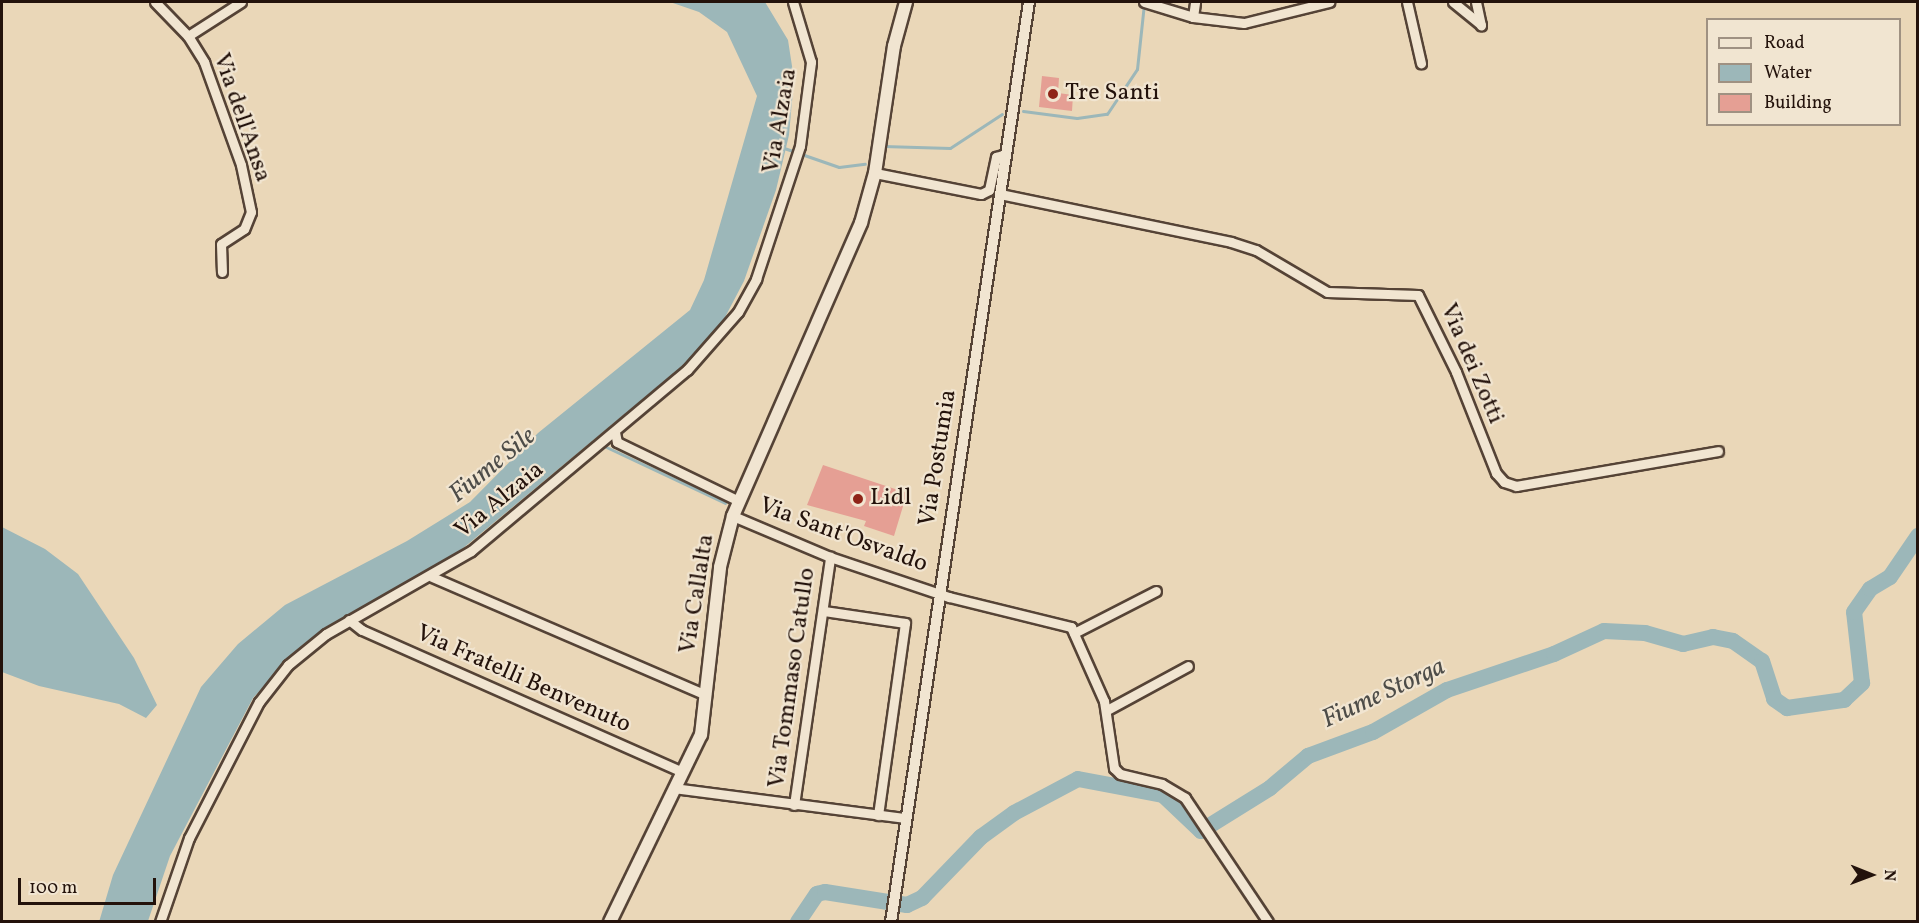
<!DOCTYPE html>
<style>
body{margin:0}
#map{position:relative;width:1919px;height:923px;overflow:hidden;background:#ead7b8;font-family:Vollkorn,serif}
div>[style]{position:absolute}
.water>*{inset:0;background:#9cb7b9}
.stream>*{height:3px;margin:-1.5px;padding:0 1.5px;transform-origin:1.5px;border-radius:1.5px;background:#9cb7b9}
.river>*{height:16px;margin:-8px;padding:0 8px;transform-origin:8px;border-radius:8px;background:#9cb7b9}
.building>*{inset:0;background:#e59f94}
.roads{filter:drop-shadow(2px 0 #554336) drop-shadow(-2px 0 #554336) drop-shadow(0 2px #554336) drop-shadow(0 -2px #554336)}
.minor>*{height:9px;margin:-4.5px;padding:0 4.5px;transform-origin:4.5px;border-radius:4.5px;background:#f1e5d1}
.tertiary>*{height:10px;margin:-5px;padding:0 5px;transform-origin:5px;border-radius:5px;background:#f1e5d1}
.secondary>*{height:12px;margin:-6px;padding:0 6px;transform-origin:6px;border-radius:6px;background:#f1e5d1}
.dots>*{width:16px;height:16px;translate:-50% -50%;box-sizing:border-box;border:3px solid #f1e5d1;border-radius:50%}
span{translate:-50% -50%;white-space:nowrap;text-align:center;line-height:1.15;-webkit-text-stroke:4.5px #f1e5d1;paint-order:stroke}
.poi-label{font-size:24px;color:#23120b}
.left{translate:0 -50%;text-align:left}
.street-label{font-size:24px;color:#23120b}
.water-label{font-size:26px;color:#4d4c48;font-style:italic}
.frame{position:absolute;inset:0;border:3px solid #23120b;pointer-events:none}
.legend{position:absolute;left:1706px;top:18px;width:195px;height:108px;box-sizing:border-box;background:#f1e5d1;border:2px solid #9f9182;margin:0;padding:8px 10px;list-style:none;font-size:18px;color:#23120b}
.legend li{display:flex;align-items:center;gap:12px;height:30px}
.legend b{width:30px;border:2px solid #9f9182}
.north{position:absolute;left:1841px;top:845px;width:60px;height:60px;-webkit-text-stroke:4px #f1e5d1;paint-order:stroke;rotate:91deg;font-size:16px;font-weight:700;line-height:24px;text-align:center;color:#23120b}
.north::after{content:'';display:block;margin:auto;width:21px;height:27px;background:#23120b;clip-path:polygon(50% 0,100% 100%,50% 72%,0 100%)}
.scale{position:absolute;left:18px;top:878px;width:138px;height:27px;box-sizing:border-box;border:3px solid #23120b;border-top:0;padding-left:8px;font-size:18px;line-height:21px;white-space:nowrap;color:#23120b;-webkit-text-stroke:4px #f1e5d1;paint-order:stroke}
</style>
<div id="map">
<div class="water">
<i style="clip-path:polygon(670px 2px,765px 2px,788px 40px,794px 79px,789px 135px,776px 190px,744px 281px,722px 323px,685px 364px,444px 564px,296px 651px,253px 698px,170px 856px,148px 921px,99px 922px,113px 875px,201px 687px,238px 644px,285px 605px,407px 541px,470px 502px,538px 433px,690px 310px,704px 280px,757px 96px,727px 32px,699px 12px)"></i>
<i style="clip-path:polygon(2px 527px,45px 549px,78px 574px,134px 658px,157px 705px,146px 718px,119px 704px,39px 686px,2px 672px)"></i>
</div>
<div class="stream">
<i style="left:1023px;top:111px;width:54px;rotate:7.4deg"></i>
<i style="left:1077px;top:118px;width:30px;rotate:-8deg"></i>
<i style="left:1107px;top:114px;width:54px;rotate:-56.3deg"></i>
<i style="left:1137px;top:69px;width:66px;rotate:-83.9deg"></i>
<i style="left:883px;top:146px;width:67px;rotate:1.7deg"></i>
<i style="left:950px;top:148px;width:62px;rotate:-33.2deg"></i>
<i style="left:784px;top:148px;width:58px;rotate:19.1deg"></i>
<i style="left:839px;top:167px;width:26px;rotate:-7deg"></i>
<i style="left:602px;top:445px;width:136px;rotate:25.2deg"></i>
</div>
<div class="river">
<i style="left:798px;top:922px;width:34px;rotate:-56deg"></i>
<i style="left:817px;top:894px;width:8px;rotate:-14deg"></i>
<i style="left:825px;top:892px;width:83px;rotate:9deg"></i>
<i style="left:907px;top:905px;width:17px;rotate:-25deg"></i>
<i style="left:922px;top:898px;width:85px;rotate:-46deg"></i>
<i style="left:981px;top:837px;width:41px;rotate:-36deg"></i>
<i style="left:1014px;top:813px;width:72px;rotate:-28deg"></i>
<i style="left:1078px;top:779px;width:86px;rotate:10.7deg"></i>
<i style="left:1163px;top:795px;width:52px;rotate:43.5deg"></i>
<i style="left:1201px;top:831px;width:81px;rotate:-31.9deg"></i>
<i style="left:1270px;top:788px;width:50px;rotate:-40.1deg"></i>
<i style="left:1308px;top:756px;width:69px;rotate:-20.3deg"></i>
<i style="left:1373px;top:732px;width:85px;rotate:-29.6deg"></i>
<i style="left:1447px;top:690px;width:113px;rotate:-18.6deg"></i>
<i style="left:1554px;top:654px;width:55px;rotate:-24.7deg"></i>
<i style="left:1604px;top:631px;width:41px;rotate:2.8deg"></i>
<i style="left:1645px;top:633px;width:40px;rotate:16deg"></i>
<i style="left:1683px;top:644px;width:31px;rotate:-13deg"></i>
<i style="left:1713px;top:637px;width:20px;rotate:11deg"></i>
<i style="left:1733px;top:641px;width:35px;rotate:35deg"></i>
<i style="left:1762px;top:661px;width:40px;rotate:72deg"></i>
<i style="left:1774px;top:699px;width:16px;rotate:35deg"></i>
<i style="left:1787px;top:708px;width:58px;rotate:-8deg"></i>
<i style="left:1844px;top:700px;width:25px;rotate:-43deg"></i>
<i style="left:1862px;top:683px;width:71px;rotate:-96.4deg"></i>
<i style="left:1854px;top:612px;width:28px;rotate:-55deg"></i>
<i style="left:1870px;top:589px;width:23px;rotate:-31deg"></i>
<i style="left:1890px;top:577px;width:50px;rotate:-55.7deg"></i>
</div>
<div class="building">
<i style="clip-path:polygon(1042px 76px,1059px 78px,1058px 93px,1073px 95px,1072px 111px,1039px 107px)"></i>
<i style="clip-path:polygon(823px 465px,907px 493px,894px 536px,864px 526px,866px 521px,807px 505px)"></i>
</div>
<div class="roads">
<div class="minor">
<i style="left:155px;top:2px;width:47px;rotate:45.9deg"></i>
<i style="left:188px;top:36px;width:31px;rotate:58deg"></i>
<i style="left:204px;top:62px;width:109px;rotate:70.2deg"></i>
<i style="left:241px;top:165px;width:48px;rotate:78deg"></i>
<i style="left:251px;top:212px;width:18px;rotate:112deg"></i>
<i style="left:244px;top:229px;width:27px;rotate:147deg"></i>
<i style="left:221px;top:244px;width:28px;rotate:88deg"></i>
<i style="left:1144px;top:2px;width:51px;rotate:17deg"></i>
<i style="left:1193px;top:17px;width:51px;rotate:6.7deg"></i>
<i style="left:1244px;top:23px;width:88px;rotate:-13.9deg"></i>
<i style="left:1407px;top:2px;width:63px;rotate:77.1deg"></i>
<i style="left:1453px;top:2px;width:36px;rotate:39deg"></i>
<i style="left:1476px;top:2px;width:24px;rotate:78deg"></i>
<i style="left:1193px;top:17px;width:15px;rotate:-82deg"></i>
<i style="left:188px;top:36px;width:63px;rotate:-32.7deg"></i>
<i style="left:875px;top:173px;width:108px;rotate:11.2deg"></i>
<i style="left:981px;top:194px;width:9px;rotate:-27deg"></i>
<i style="left:989px;top:190px;width:34px;rotate:-78deg"></i>
<i style="left:996px;top:157px;width:10px;rotate:-17deg"></i>
<i style="left:1000px;top:194px;width:236px;rotate:11.7deg"></i>
<i style="left:1231px;top:242px;width:26px;rotate:18deg"></i>
<i style="left:1256px;top:250px;width:82px;rotate:30.6deg"></i>
<i style="left:1327px;top:292px;width:91px;rotate:1.9deg"></i>
<i style="left:1418px;top:295px;width:86px;rotate:63.7deg"></i>
<i style="left:1456px;top:372px;width:109px;rotate:68.4deg"></i>
<i style="left:1496px;top:473px;width:12px;rotate:48deg"></i>
<i style="left:1504px;top:482px;width:13px;rotate:18deg"></i>
<i style="left:1516px;top:486px;width:205px;rotate:-9.8deg"></i>
<i style="left:615px;top:432px;width:10px;rotate:79deg"></i>
<i style="left:617px;top:442px;width:136px;rotate:25.8deg"></i>
<i style="left:733px;top:516px;width:105px;rotate:22.9deg"></i>
<i style="left:830px;top:557px;width:126px;rotate:18.6deg"></i>
<i style="left:949px;top:597px;width:126px;rotate:13.8deg"></i>
<i style="left:1071px;top:627px;width:81px;rotate:66deg"></i>
<i style="left:1104px;top:701px;width:68px;rotate:81.5deg"></i>
<i style="left:1114px;top:768px;width:8px;rotate:45deg"></i>
<i style="left:1120px;top:774px;width:43px;rotate:13.4deg"></i>
<i style="left:1162px;top:784px;width:27px;rotate:31deg"></i>
<i style="left:1185px;top:798px;width:149px;rotate:56.2deg"></i>
<i style="left:432px;top:577px;width:298px;rotate:23.3deg"></i>
<i style="left:824px;top:611px;width:82px;rotate:8.4deg"></i>
<i style="left:905px;top:623px;width:194px;rotate:98deg"></i>
<i style="left:349px;top:620px;width:16px;rotate:38deg"></i>
<i style="left:362px;top:630px;width:351px;rotate:23.9deg"></i>
<i style="left:1074px;top:633px;width:92px;rotate:-27.1deg"></i>
<i style="left:1107px;top:710px;width:92px;rotate:-28.5deg"></i>
<i style="left:674px;top:788px;width:233px;rotate:7.4deg"></i>
<i style="left:794px;top:805px;width:251px;rotate:-81.7deg"></i>
<i style="left:160px;top:922px;width:89px;rotate:-71deg"></i>
<i style="left:189px;top:838px;width:153px;rotate:-62.8deg"></i>
<i style="left:259px;top:702px;width:47px;rotate:-51.9deg"></i>
<i style="left:288px;top:665px;width:49px;rotate:-39.2deg"></i>
<i style="left:326px;top:634px;width:167px;rotate:-29.8deg"></i>
<i style="left:471px;top:551px;width:282px;rotate:-40deg"></i>
<i style="left:687px;top:370px;width:77px;rotate:-48.7deg"></i>
<i style="left:738px;top:312px;width:38px;rotate:-61deg"></i>
<i style="left:756px;top:279px;width:140px;rotate:-71.7deg"></i>
<i style="left:800px;top:146px;width:85px;rotate:-82.5deg"></i>
<i style="left:811px;top:62px;width:63px;rotate:-106.7deg"></i>
</div>
<div class="tertiary">
<i style="left:891px;top:922px;width:930px;rotate:-81.47deg"></i>
</div>
<div class="secondary">
<i style="left:610px;top:922px;width:208px;rotate:-64.1deg"></i>
<i style="left:701px;top:735px;width:169px;rotate:-83.5deg"></i>
<i style="left:720px;top:567px;width:53px;rotate:-75.7deg"></i>
<i style="left:733px;top:516px;width:320px;rotate:-66.4deg"></i>
<i style="left:861px;top:223px;width:52px;rotate:-74.4deg"></i>
<i style="left:875px;top:173px;width:128px;rotate:-81.5deg"></i>
<i style="left:894px;top:46px;width:46px;rotate:-74.7deg"></i>
</div>
</div>
<div class="dots">
<i style="left:1053px;top:94px;background:#8f2418"></i>
<i style="left:858px;top:499px;background:#8f2418"></i>
</div>
<div class="poi-label">
<span class="left" style="left:1065px;top:94px">Tre Santi</span>
<span class="left" style="left:870px;top:499px">Lidl</span>
</div>
<div class="street-label">
<span style="left:241px;top:118px;rotate:71deg">Via dell'Ansa</span>
<span style="left:781px;top:121px;rotate:-80deg">Via Alzaia</span>
<span style="left:1471px;top:364px;rotate:67deg">Via dei Zotti</span>
<span style="left:939px;top:458px;rotate:-81deg">Via Postumia</span>
<span style="left:500px;top:501px;rotate:-39deg">Via Alzaia</span>
<span style="left:843px;top:536px;rotate:20deg">Via Sant'Osvaldo</span>
<span style="left:698px;top:594px;rotate:-81deg">Via Callalta</span>
<span style="left:793px;top:678px;rotate:-82deg">Via Tommaso Catullo</span>
<span style="left:523px;top:680px;rotate:24deg">Via Fratelli Benvenuto</span>
</div>
<div class="water-label">
<span style="left:493px;top:466px;rotate:-39deg">Fiume Sile</span>
<span style="left:1384px;top:694px;rotate:-25deg">Fiume Storga</span>
</div>
<div class="frame"></div>
<ul class="legend">
<li><b style="height:8px;background:#f1e5d1"></b>Road</li>
<li><b style="height:16px;background:#9cb7b9"></b>Water</li>
<li><b style="height:16px;background:#e59f94"></b>Building</li>
</ul>
<div class="north">N</div>
<div class="scale">100 m</div>
</div>
